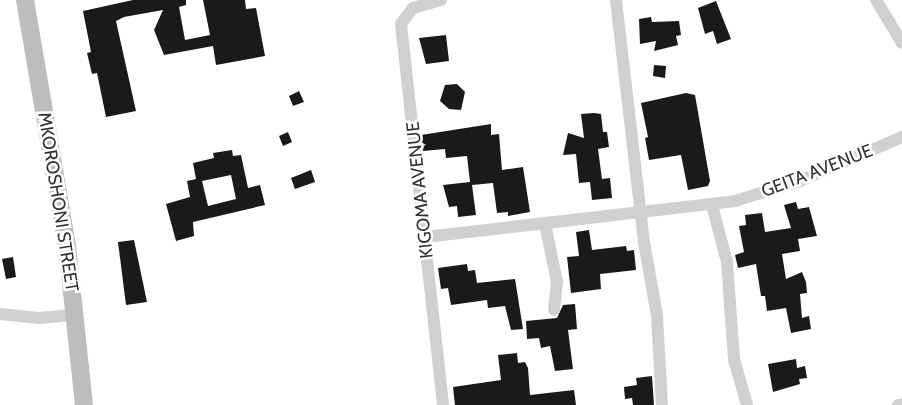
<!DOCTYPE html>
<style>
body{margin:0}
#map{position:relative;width:902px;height:405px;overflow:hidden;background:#fff;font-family:Cabin,sans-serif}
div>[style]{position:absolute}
.building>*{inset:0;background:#1a1a1a}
.street>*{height:12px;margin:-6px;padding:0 6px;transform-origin:6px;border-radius:6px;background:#d0d0d0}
.secondary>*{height:18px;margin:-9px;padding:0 9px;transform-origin:9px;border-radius:9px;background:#bdbdbd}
span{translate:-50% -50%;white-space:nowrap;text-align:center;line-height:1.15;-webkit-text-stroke:5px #fff;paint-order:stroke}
.street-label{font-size:18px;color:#333}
</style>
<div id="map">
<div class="building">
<i style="clip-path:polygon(133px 0,186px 0,186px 5px,179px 7px,185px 40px,210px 35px,203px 0,245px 0,246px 9px,256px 8px,265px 56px,216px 65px,213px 46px,164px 55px,154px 30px,163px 10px,124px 17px,116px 21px,136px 111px,106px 117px,97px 73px,92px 74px,87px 53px,91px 52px,83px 11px)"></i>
<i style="clip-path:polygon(716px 1px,731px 39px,717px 44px,713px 31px,705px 34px,698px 8px)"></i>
<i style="clip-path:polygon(651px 17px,652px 22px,679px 21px,681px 35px,676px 36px,678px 45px,654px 51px,656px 41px,640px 44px,639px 19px)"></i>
<i style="clip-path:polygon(446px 35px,449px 61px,426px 64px,419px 38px)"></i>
<i style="clip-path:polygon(654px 65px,666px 66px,665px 78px,653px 76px)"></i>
<i style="clip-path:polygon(457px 84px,465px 92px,461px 110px,449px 109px,440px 101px,445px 85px)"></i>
<i style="clip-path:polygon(299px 91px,304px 102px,293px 106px,289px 96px)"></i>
<i style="clip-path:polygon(686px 93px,695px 95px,710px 181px,708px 186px,688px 190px,681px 155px,649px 160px,645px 138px,648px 137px,641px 103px)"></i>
<i style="clip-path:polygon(594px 113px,601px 114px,603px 132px,607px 132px,609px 147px,598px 149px,602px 179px,610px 178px,612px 198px,592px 200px,590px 182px,579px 183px,576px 154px,563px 155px,568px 133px,584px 138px,581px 114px)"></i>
<i style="clip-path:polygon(491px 124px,491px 135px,499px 134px,502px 170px,523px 167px,530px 212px,508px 216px,508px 212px,497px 213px,493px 183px,472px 185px,476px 215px,458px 217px,457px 206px,449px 207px,443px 185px,470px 182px,467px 156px,446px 158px,445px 149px,423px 151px,421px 135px)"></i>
<i style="clip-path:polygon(288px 132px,292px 142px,283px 146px,279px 136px)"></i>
<i style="clip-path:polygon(evenodd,232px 150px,233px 156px,241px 155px,248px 188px,260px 185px,265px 205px,193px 222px,194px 236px,176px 241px,166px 204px,190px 197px,187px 181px,196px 179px,193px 163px,214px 158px,213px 153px,232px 150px,231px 175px,236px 199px,208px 206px,202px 181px,231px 175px)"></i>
<i style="clip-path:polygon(311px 170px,315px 182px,295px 189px,291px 178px)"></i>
<i style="clip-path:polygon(796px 202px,798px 209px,809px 207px,817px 236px,798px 239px,800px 251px,782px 254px,786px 279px,802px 272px,806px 282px,807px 293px,800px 294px,802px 318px,809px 316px,811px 329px,791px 333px,786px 308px,767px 311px,765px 296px,761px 296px,756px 264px,738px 268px,735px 255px,744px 252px,739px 226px,746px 225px,745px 215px,762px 213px,765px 232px,791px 228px,784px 205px)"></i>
<i style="clip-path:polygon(589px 230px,592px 250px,626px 246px,627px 251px,634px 250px,636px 270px,600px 274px,601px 289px,571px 293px,567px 257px,579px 256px,576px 232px)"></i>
<i style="clip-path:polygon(134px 240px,147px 302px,126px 305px,118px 242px)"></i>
<i style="clip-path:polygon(13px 257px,16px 277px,6px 279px,2px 259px)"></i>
<i style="clip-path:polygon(467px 264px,468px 271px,475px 270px,477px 283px,515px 279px,523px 329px,511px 330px,505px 306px,488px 308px,487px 300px,451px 305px,448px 288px,441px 289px,438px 268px)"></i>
<i style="clip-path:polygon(575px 304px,577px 329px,568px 330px,573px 369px,555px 371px,550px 346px,541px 348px,539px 338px,527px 339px,526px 321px,557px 318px,563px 305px)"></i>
<i style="clip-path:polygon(517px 353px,518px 363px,525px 362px,528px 368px,530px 395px,574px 390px,576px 405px,455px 405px,453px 387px,501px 380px,498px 355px)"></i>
<i style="clip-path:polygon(796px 359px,797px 368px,805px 366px,807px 378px,799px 379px,800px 384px,773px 392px,768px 364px)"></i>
<i style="clip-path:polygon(652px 376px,654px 405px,633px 405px,632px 398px,625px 399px,624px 387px,637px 385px,636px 378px)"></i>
</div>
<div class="street">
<i style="left:441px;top:0;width:29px;rotate:164deg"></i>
<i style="left:413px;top:8px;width:20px;rotate:127deg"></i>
<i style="left:401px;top:24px;width:383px;rotate:83.7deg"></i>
<i style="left:616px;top:0;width:244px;rotate:83.4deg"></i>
<i style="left:644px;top:242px;width:75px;rotate:80deg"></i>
<i style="left:657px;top:316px;width:89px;rotate:86.8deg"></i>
<i style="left:876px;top:0;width:50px;rotate:58.8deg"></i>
<i style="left:712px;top:205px;width:59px;rotate:75.3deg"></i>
<i style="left:727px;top:262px;width:97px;rotate:85.9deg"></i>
<i style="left:734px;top:359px;width:48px;rotate:74.2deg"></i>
<i style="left:545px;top:224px;width:59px;rotate:78.3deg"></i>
<i style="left:557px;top:282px;width:28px;rotate:96deg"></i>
<i style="left:425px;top:237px;width:312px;rotate:-6.6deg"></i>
<i style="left:735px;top:201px;width:68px;rotate:-17.1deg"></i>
<i style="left:800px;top:181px;width:111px;rotate:-23.3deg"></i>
<i style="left:0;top:314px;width:39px;rotate:6deg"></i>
<i style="left:39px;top:318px;width:37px;rotate:-5deg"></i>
<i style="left:898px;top:405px;width:4px;rotate:-14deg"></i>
</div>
<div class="secondary">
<i style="left:25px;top:0;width:250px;rotate:80.3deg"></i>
<i style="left:67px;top:246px;width:160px;rotate:83.9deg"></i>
</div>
<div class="street-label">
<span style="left:817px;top:171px;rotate:-21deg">GEITA AVENUE</span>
<span style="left:420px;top:190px;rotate:-96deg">KIGOMA AVENUE</span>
<span style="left:58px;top:202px;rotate:81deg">MKOROSHONI STREET</span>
</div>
</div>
